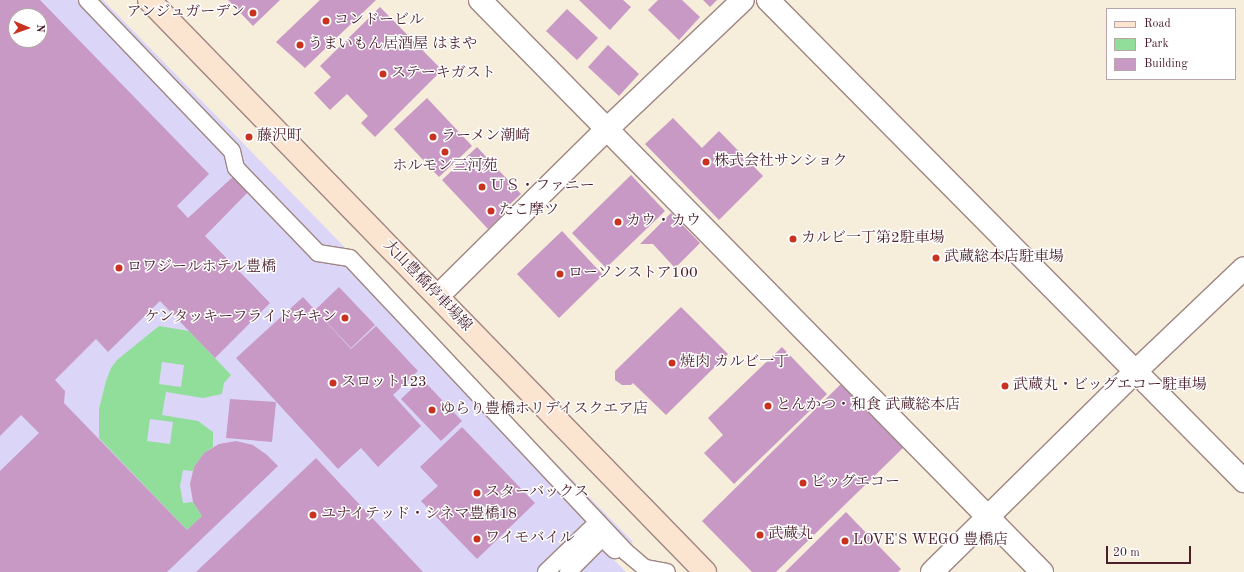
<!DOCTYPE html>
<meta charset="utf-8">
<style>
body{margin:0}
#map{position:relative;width:1244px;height:572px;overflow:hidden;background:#f6eddb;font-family:"Old Standard TT","Noto Serif JP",serif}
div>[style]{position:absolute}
.built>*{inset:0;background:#dbd6f7}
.green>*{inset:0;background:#91dd9a}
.building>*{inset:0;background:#c799c4}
.roads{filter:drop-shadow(1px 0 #a08683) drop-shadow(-1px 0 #a08683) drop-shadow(0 1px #a08683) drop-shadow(0 -1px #a08683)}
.service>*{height:16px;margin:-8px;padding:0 8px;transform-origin:8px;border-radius:8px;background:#fff}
.minor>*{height:22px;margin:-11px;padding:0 11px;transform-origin:11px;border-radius:11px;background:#fff}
.secondary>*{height:22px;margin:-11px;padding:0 11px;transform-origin:11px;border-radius:11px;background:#fce5d0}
.dots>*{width:11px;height:11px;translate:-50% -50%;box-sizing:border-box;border:2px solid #fff;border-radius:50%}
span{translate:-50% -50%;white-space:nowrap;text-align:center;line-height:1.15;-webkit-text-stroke:3px #fff;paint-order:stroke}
.poi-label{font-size:15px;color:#4a1f2b}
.right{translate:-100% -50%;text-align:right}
.left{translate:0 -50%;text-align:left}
.street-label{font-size:15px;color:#4a1f2b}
.legend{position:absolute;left:1106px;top:8px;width:130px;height:72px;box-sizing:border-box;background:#fff;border:1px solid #b7a5aa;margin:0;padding:5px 7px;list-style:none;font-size:12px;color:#4a1f2b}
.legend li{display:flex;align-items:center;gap:8px;height:20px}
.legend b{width:20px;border:1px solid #b7a5aa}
.north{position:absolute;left:8px;top:8px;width:40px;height:40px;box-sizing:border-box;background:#fff;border:1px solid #b7a5aa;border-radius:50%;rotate:92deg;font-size:11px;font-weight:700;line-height:16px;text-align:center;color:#4a1f2b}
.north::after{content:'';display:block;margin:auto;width:14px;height:18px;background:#c8321e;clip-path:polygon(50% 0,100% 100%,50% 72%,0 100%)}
.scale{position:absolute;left:1106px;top:546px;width:85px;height:18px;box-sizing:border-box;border:2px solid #4a1f2b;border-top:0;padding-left:5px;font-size:12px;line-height:14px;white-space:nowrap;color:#4a1f2b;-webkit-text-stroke:3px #fff;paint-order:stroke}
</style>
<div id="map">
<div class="built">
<i style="clip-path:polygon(evenodd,0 0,103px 0,633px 542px,614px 560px,626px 572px,0 572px,0 0,16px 16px,40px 16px,40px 40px,16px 40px,16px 16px)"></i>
</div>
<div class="green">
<i style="clip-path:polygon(evenodd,159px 326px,189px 331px,231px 375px,224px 383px,222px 394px,203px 398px,166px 392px,162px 415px,198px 421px,213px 432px,213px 447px,204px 453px,194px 467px,193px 471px,183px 470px,180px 486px,183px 503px,193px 502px,202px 516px,187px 530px,99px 438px,99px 409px,106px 381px,111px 368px,117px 360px,159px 326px,162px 362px,184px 365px,181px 387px,159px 384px,162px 362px,159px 326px,150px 419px,173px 422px,170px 444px,147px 441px,150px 419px)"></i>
</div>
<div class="building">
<i style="clip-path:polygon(evenodd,0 0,40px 0,209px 174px,177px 206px,188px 218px,236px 174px,251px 189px,205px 236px,270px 303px,215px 358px,160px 301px,108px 352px,96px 339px,55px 380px,65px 391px,64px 403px,187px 530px,202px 516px,193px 502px,190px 484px,194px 467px,204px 453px,219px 444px,236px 441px,253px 445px,267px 455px,278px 466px,167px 572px,0 572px,0 471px,39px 433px,21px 415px,0 436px,0 0,16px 16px,40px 16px,40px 40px,16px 40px,16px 16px)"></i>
<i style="clip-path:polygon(228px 0,280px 0,253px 26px)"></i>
<i style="clip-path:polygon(320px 0,376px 0,305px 68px,276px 42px)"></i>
<i style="clip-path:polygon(579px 0,623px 0,631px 7px,610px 30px)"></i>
<i style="clip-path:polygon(658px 0,682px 0,700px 17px,679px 40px,648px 10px)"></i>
<i style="clip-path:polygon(703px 0,717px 0,710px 7px)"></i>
<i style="clip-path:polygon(380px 7px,442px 70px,375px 137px,361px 123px,368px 116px,347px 94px,330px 110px,314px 93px,331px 77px,320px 66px)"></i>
<i style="clip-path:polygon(567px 9px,598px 38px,577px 60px,546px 31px)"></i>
<i style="clip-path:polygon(608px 45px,639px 74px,619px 96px,588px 67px)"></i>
<i style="clip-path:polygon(427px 98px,472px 146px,439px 177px,394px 129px)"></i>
<i style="clip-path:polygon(673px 118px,702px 148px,719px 131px,763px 176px,719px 220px,645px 144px)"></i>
<i style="clip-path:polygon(477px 147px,521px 194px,508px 206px,510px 208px,488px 229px,442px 180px)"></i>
<i style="clip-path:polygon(631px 175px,665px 211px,606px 268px,572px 233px)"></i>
<i style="clip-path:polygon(671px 213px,700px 243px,675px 268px,653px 244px,640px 244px)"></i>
<i style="clip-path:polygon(562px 231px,603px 275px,559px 318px,517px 274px)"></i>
<i style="clip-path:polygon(339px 287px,375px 325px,351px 348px,315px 310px)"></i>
<i style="clip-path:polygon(303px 297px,351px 349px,376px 326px,418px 371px,393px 395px,421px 426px,378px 467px,361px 448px,338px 469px,236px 358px)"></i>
<i style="clip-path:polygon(681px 307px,728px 354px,666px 415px,633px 383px,631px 385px,622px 385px,615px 380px,615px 371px)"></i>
<i style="clip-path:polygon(782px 347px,827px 394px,734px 484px,704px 453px,723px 435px,708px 418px)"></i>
<i style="clip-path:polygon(422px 379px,462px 421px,441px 441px,401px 399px)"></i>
<i style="clip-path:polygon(843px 382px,905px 446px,776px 572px,752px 572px,702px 521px)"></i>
<i style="clip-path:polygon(230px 399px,276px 402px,272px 442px,226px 438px)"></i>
<i style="clip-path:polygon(462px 427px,535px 503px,477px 559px,421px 501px,438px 486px,420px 467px)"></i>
<i style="clip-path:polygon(316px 458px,423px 572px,196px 572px)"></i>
<i style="clip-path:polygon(846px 512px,901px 569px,898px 572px,785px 572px)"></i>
</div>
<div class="roads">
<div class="service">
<i style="left:87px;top:0;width:209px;rotate:46.2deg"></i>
<i style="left:232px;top:151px;width:17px;rotate:77deg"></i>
<i style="left:236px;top:168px;width:118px;rotate:46deg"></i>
<i style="left:318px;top:253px;width:32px;rotate:9deg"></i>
<i style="left:350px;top:258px;width:403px;rotate:46.8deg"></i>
<i style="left:626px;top:552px;width:25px;rotate:40deg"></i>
<i style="left:645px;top:568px;width:22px;rotate:10deg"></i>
<i style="left:546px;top:572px;width:72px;rotate:-43.9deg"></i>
<i style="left:568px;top:572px;width:48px;rotate:-45deg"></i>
<i style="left:602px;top:538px;width:18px;rotate:43deg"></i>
</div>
<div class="minor">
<i style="left:480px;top:0;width:802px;rotate:45.51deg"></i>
<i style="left:768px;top:0;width:677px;rotate:45.3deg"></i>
<i style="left:438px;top:296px;width:238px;rotate:-44.7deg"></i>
<i style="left:607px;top:129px;width:187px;rotate:-43.5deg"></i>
<i style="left:932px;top:572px;width:286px;rotate:-44.6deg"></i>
<i style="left:1136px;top:371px;width:149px;rotate:-43.6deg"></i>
</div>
<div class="secondary">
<i style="left:149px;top:0;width:798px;rotate:45.81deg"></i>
</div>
</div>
<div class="dots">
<i style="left:253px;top:13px;background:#c8321e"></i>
<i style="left:326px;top:21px;background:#c8321e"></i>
<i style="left:300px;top:45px;background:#c8321e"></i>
<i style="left:383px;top:74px;background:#c8321e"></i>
<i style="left:249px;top:137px;background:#c8321e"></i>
<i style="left:433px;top:137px;background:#c8321e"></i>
<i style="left:445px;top:152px;background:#c8321e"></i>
<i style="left:706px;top:162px;background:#c8321e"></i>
<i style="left:482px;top:187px;background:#c8321e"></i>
<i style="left:491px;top:211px;background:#c8321e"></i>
<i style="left:618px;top:222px;background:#c8321e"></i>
<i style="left:793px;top:239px;background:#c8321e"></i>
<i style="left:936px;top:258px;background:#c8321e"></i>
<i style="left:119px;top:268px;background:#c8321e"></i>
<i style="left:560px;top:274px;background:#c8321e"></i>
<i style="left:345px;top:318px;background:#c8321e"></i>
<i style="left:672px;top:363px;background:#c8321e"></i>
<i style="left:333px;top:383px;background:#c8321e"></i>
<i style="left:1005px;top:386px;background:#c8321e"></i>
<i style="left:768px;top:406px;background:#c8321e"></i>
<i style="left:432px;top:410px;background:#c8321e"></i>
<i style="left:803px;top:483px;background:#c8321e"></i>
<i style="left:477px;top:493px;background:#c8321e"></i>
<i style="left:313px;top:515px;background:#c8321e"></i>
<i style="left:760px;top:535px;background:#c8321e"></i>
<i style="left:477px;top:539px;background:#c8321e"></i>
<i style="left:845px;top:541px;background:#c8321e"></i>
</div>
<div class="poi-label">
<span class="right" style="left:245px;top:13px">アンジュガーデン</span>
<span class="left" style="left:334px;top:21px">コンドービル</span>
<span class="left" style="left:308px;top:45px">うまいもん居酒屋 はまや</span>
<span class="left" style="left:391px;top:74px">ステーキガスト</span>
<span class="left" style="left:257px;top:137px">藤沢町</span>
<span class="left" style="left:441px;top:137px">ラーメン潮崎</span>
<span class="left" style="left:714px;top:162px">株式会社サンショク</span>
<span style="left:445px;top:167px">ホルモン三河苑</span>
<span class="left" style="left:490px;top:187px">ＵＳ・ファニー</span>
<span class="left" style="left:499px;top:211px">たこ摩ツ</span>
<span class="left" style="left:626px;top:222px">カウ・カウ</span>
<span class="left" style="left:801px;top:239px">カルビ一丁第2駐車場</span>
<span class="left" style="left:944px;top:258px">武蔵総本店駐車場</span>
<span class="left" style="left:127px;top:268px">ロワジールホテル豊橋</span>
<span class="left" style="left:568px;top:274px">ローソンストア100</span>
<span class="right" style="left:337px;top:318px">ケンタッキーフライドチキン</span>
<span class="left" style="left:680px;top:363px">焼肉 カルビ一丁</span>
<span class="left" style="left:341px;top:383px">スロット123</span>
<span class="left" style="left:1013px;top:386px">武蔵丸・ビッグエコー駐車場</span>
<span class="left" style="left:776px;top:406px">とんかつ・和食 武蔵総本店</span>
<span class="left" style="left:440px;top:410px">ゆらり豊橋ホリデイスクエア店</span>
<span class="left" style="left:811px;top:483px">ビッグエコー</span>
<span class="left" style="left:485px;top:493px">スターバックス</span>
<span class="left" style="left:321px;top:515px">ユナイテッド・シネマ豊橋18</span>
<span class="left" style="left:768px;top:535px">武蔵丸</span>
<span class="left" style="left:485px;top:539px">ワイモバイル</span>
<span class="left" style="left:853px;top:541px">LOVE'S WEGO 豊橋店</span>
</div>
<div class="street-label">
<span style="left:427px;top:286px;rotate:46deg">大山豊橋停車場線</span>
</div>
<ul class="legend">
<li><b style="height:5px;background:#fce5d0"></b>Road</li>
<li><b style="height:11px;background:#91dd9a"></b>Park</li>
<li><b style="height:11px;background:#c799c4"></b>Building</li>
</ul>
<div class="north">N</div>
<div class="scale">20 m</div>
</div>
